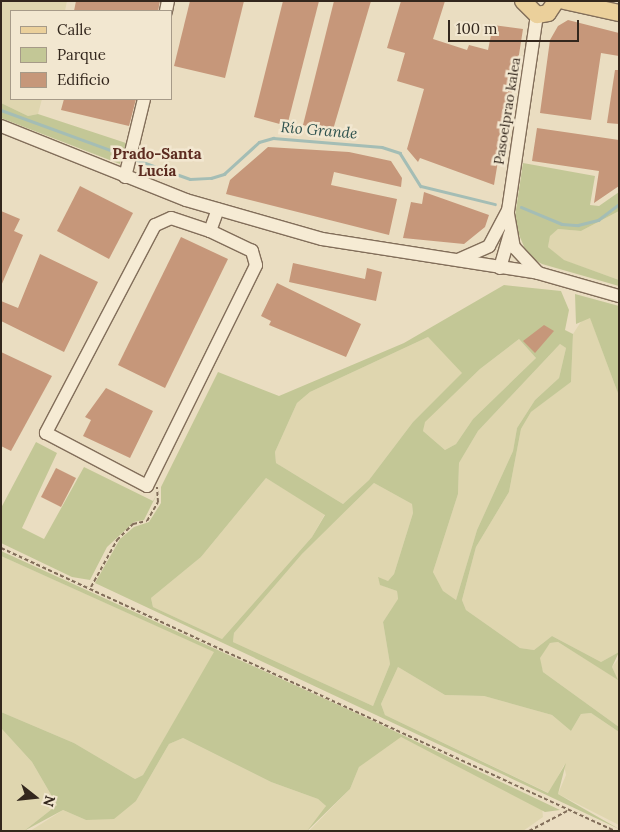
<!DOCTYPE html>
<meta charset="utf-8">
<style>
body{margin:0}
#map{position:relative;width:620px;height:832px;overflow:hidden;background:#eaddc1;font-family:Lora,serif}
div>[style]{position:absolute}
.farmland>*{inset:0;background:#dfd6af}
.green>*{inset:0;background:#c3c796}
.stream>*{height:2.5px;margin:-1.25px;padding:0 1.25px;transform-origin:1.25px;border-radius:1.25px;background:#a4bdb5}
.building>*{inset:0;background:#c6977a}
.path>*{height:2px;margin-top:-1px;transform-origin:0;background:repeating-linear-gradient(90deg,#826e5a 0 4px,transparent 0 6.5px)}
.roads{filter:drop-shadow(1px 0 #826e5a) drop-shadow(-1px 0 #826e5a) drop-shadow(0 1px #826e5a) drop-shadow(0 -1px #826e5a)}
.minor>*{height:12px;margin:-6px;padding:0 6px;transform-origin:6px;border-radius:6px;background:#f6ebd4}
.major>*{height:16px;margin:-8px;padding:0 8px;transform-origin:8px;border-radius:8px;background:#ebd09b}
span{translate:-50% -50%;white-space:nowrap;text-align:center;line-height:1.15;-webkit-text-stroke:5px #f2e7d0;paint-order:stroke}
.street-label{font-size:14px;color:#33271d}
.water-label{font-size:15px;color:#2e524e;font-style:italic}
.neighbourhood-label{font-size:15px;color:#5c2b20;font-weight:700}
.frame{position:absolute;inset:0;border:2px solid #33271d;pointer-events:none}
.legend{position:absolute;left:10px;top:10px;width:162px;height:90px;box-sizing:border-box;background:#f2e7d0;border:1px solid #a69a88;margin:0;padding:6px 9px;list-style:none;font-size:15px;color:#33271d}
.legend li{display:flex;align-items:center;gap:10px;height:25px}
.legend b{width:25px;border:1px solid #a69a88}
.north{position:absolute;left:10px;top:772px;width:50px;height:50px;-webkit-text-stroke:4px #f2e7d0;paint-order:stroke;rotate:106deg;font-size:14px;font-weight:700;line-height:20px;text-align:center;color:#33271d}
.north::after{content:'';display:block;margin:auto;width:18px;height:22px;background:#33271d;clip-path:polygon(50% 0,100% 100%,50% 72%,0 100%)}
.scale{position:absolute;left:448px;top:20px;width:131px;height:22px;box-sizing:border-box;border:2px solid #33271d;border-top:0;padding-left:6px;font-size:15px;line-height:18px;white-space:nowrap;color:#33271d;-webkit-text-stroke:4px #f2e7d0;paint-order:stroke}
</style>
<div id="map">
<div class="farmland">
<i style="clip-path:polygon(1px 1px,67px 1px,65px 11px,11px 11px,11px 99px,42px 99px,38px 114px,28px 116px,1px 103px)"></i>
<i style="clip-path:polygon(619px 211px,619px 280px,563px 260px,548px 247px,550px 235px,558px 229px,581px 231px)"></i>
<i style="clip-path:polygon(584px 317px,590px 317px,619px 396px,619px 652px,601px 662px,552px 636px,534px 650px,520px 648px,466px 610px,462px 600px,476px 547px,509px 492px,521px 429px,531px 412px,571px 382px,573px 334px)"></i>
<i style="clip-path:polygon(428px 337px,463px 373px,413px 422px,369px 480px,343px 504px,276px 463px,275px 452px,297px 403px,310px 392px)"></i>
<i style="clip-path:polygon(519px 339px,536px 358px,473px 419px,456px 444px,445px 450px,423px 431px,424px 422px,480px 369px)"></i>
<i style="clip-path:polygon(560px 344px,566px 348px,559px 378px,535px 400px,517px 428px,513px 451px,477px 530px,456px 600px,443px 592px,433px 572px,458px 494px,459px 463px,478px 431px)"></i>
<i style="clip-path:polygon(266px 478px,325px 514px,312px 537px,222px 639px,153px 607px,151px 598px,201px 557px)"></i>
<i style="clip-path:polygon(374px 483px,412px 504px,413px 513px,394px 574px,388px 581px,378px 578px,381px 585px,397px 591px,398px 600px,383px 622px,390px 664px,373px 706px,233px 642px,234px 633px,302px 554px)"></i>
<i style="clip-path:polygon(1px 556px,215px 652px,143px 775px,135px 779px,74px 743px,1px 712px)"></i>
<i style="clip-path:polygon(558px 642px,617px 679px,612px 667px,619px 658px,619px 727px,543px 672px,539px 658px,550px 643px)"></i>
<i style="clip-path:polygon(398px 667px,445px 695px,484px 696px,552px 715px,571px 731px,581px 714px,591px 713px,619px 732px,619px 825px,558px 794px,566px 775px,564px 765px,549px 793px,385px 715px,381px 704px)"></i>
<i style="clip-path:polygon(1px 728px,32px 762px,57px 805px,24px 831px,1px 831px)"></i>
<i style="clip-path:polygon(394px 737px,401px 737px,542px 807px,543px 817px,523px 831px,309px 831px,350px 789px,359px 767px)"></i>
<i style="clip-path:polygon(183px 738px,271px 782px,318px 799px,326px 806px,322px 815px,307px 831px,30px 831px,63px 810px,86px 820px,136px 801px,169px 744px)"></i>
</div>
<div class="green">
<i style="clip-path:polygon(1px 103px,28px 116px,38px 114px,126px 143px,120px 164px,1px 118px)"></i>
<i style="clip-path:polygon(523px 163px,595px 176px,590px 205px,599px 206px,619px 192px,619px 211px,581px 231px,558px 229px,550px 236px,548px 247px,564px 260px,619px 280px,619px 286px,542px 264px,528px 256px,514px 223px)"></i>
<i style="clip-path:polygon(evenodd,504px 285px,561px 291px,569px 310px,565px 330px,573px 334px,571px 382px,531px 412px,521px 429px,509px 492px,476px 547px,462px 600px,466px 610px,520px 648px,534px 650px,552px 636px,601px 662px,619px 652px,612px 667px,618px 680px,558px 642px,550px 643px,540px 658px,543px 672px,619px 727px,619px 732px,591px 713px,581px 714px,571px 731px,552px 715px,484px 696px,445px 695px,398px 667px,381px 704px,385px 715px,548px 793px,566px 763px,558px 794px,619px 829px,95px 583px,120px 539px,134px 527px,149px 522px,161px 503px,161px 487px,218px 372px,279px 396px,404px 343px,504px 285px,428px 337px,462px 373px,413px 422px,369px 480px,343px 504px,276px 463px,275px 452px,297px 403px,310px 392px,428px 337px,504px 285px,519px 339px,536px 358px,473px 419px,456px 444px,445px 450px,423px 431px,425px 422px,480px 369px,519px 339px,504px 285px,560px 344px,566px 348px,559px 378px,535px 400px,517px 428px,513px 451px,477px 530px,456px 600px,443px 591px,433px 572px,458px 494px,459px 463px,478px 431px,560px 344px,504px 285px,266px 478px,325px 515px,312px 537px,222px 639px,153px 607px,151px 598px,201px 557px,266px 478px,504px 285px,374px 483px,412px 504px,413px 513px,394px 574px,388px 581px,378px 577px,380px 585px,397px 591px,398px 599px,383px 622px,390px 664px,373px 706px,233px 642px,234px 633px,302px 554px,374px 483px)"></i>
<i style="clip-path:polygon(575px 294px,619px 306px,619px 396px,590px 318px,576px 324px)"></i>
<i style="clip-path:polygon(36px 442px,57px 453px,22px 528px,44px 539px,84px 467px,153px 501px,157px 494px,144px 520px,134px 522px,107px 547px,90px 580px,72px 577px,1px 543px,1px 508px)"></i>
<i style="clip-path:polygon(1px 551px,369px 719px,560px 810px,545px 812px,401px 737px,359px 767px,350px 789px,307px 831px,326px 806px,318px 799px,271px 782px,183px 738px,169px 744px,136px 801px,114px 819px,86px 820px,63px 810px,24px 831px,57px 805px,32px 762px,1px 728px,1px 712px,74px 743px,135px 779px,143px 775px,214px 652px,1px 556px)"></i>
</div>
<div class="stream">
<i style="left:1px;top:110px;width:131px;rotate:20.1deg"></i>
<i style="left:137px;top:160px;width:56px;rotate:19.7deg"></i>
<i style="left:190px;top:179px;width:21px;rotate:-3deg"></i>
<i style="left:211px;top:178px;width:14px;rotate:-17deg"></i>
<i style="left:224px;top:174px;width:47px;rotate:-42.4deg"></i>
<i style="left:259px;top:142px;width:15px;rotate:-16deg"></i>
<i style="left:273px;top:138px;width:109px;rotate:4.7deg"></i>
<i style="left:382px;top:147px;width:19px;rotate:18deg"></i>
<i style="left:400px;top:153px;width:39px;rotate:58deg"></i>
<i style="left:421px;top:186px;width:76px;rotate:13.7deg"></i>
<i style="left:521px;top:207px;width:44px;rotate:22.5deg"></i>
<i style="left:562px;top:224px;width:16px;rotate:4deg"></i>
<i style="left:578px;top:225px;width:21px;rotate:-14deg"></i>
<i style="left:598px;top:220px;width:26px;rotate:-37deg"></i>
</div>
<div class="building">
<i style="clip-path:polygon(76px 1px,160px 1px,158px 11px,74px 11px)"></i>
<i style="clip-path:polygon(190px 1px,244px 1px,225px 78px,174px 66px)"></i>
<i style="clip-path:polygon(283px 1px,319px 1px,287px 126px,254px 117px)"></i>
<i style="clip-path:polygon(334px 1px,371px 1px,332px 133px,303px 125px)"></i>
<i style="clip-path:polygon(401px 1px,445px 1px,433px 39px,467px 50px,469px 45px,488px 50px,493px 25px,523px 29px,504px 151px,500px 149px,494px 185px,420px 158px,418px 162px,407px 149px,424px 89px,397px 81px,405px 53px,387px 48px)"></i>
<i style="clip-path:polygon(568px 20px,619px 33px,619px 56px,601px 53px,591px 120px,540px 113px,550px 40px,558px 26px)"></i>
<i style="clip-path:polygon(615px 70px,619px 70px,619px 124px,607px 123px)"></i>
<i style="clip-path:polygon(64px 99px,136px 99px,129px 126px,61px 110px)"></i>
<i style="clip-path:polygon(537px 128px,619px 140px,619px 186px,594px 203px,599px 171px,532px 161px)"></i>
<i style="clip-path:polygon(268px 147px,349px 152px,391px 161px,402px 178px,401px 187px,334px 172px,331px 185px,397px 199px,389px 235px,226px 194px,230px 180px)"></i>
<i style="clip-path:polygon(80px 186px,133px 213px,109px 259px,57px 231px)"></i>
<i style="clip-path:polygon(424px 192px,489px 215px,485px 227px,464px 244px,403px 238px,411px 202px,422px 204px)"></i>
<i style="clip-path:polygon(1px 211px,20px 219px,14px 231px,23px 235px,1px 286px)"></i>
<i style="clip-path:polygon(181px 237px,228px 259px,165px 388px,118px 365px)"></i>
<i style="clip-path:polygon(40px 254px,98px 282px,64px 352px,1px 321px,1px 301px,18px 308px)"></i>
<i style="clip-path:polygon(293px 263px,365px 279px,367px 268px,382px 272px,376px 301px,289px 282px)"></i>
<i style="clip-path:polygon(277px 283px,361px 324px,346px 357px,269px 325px,271px 321px,261px 316px)"></i>
<i style="clip-path:polygon(544px 325px,554px 331px,535px 353px,523px 341px)"></i>
<i style="clip-path:polygon(1px 352px,52px 376px,11px 451px,1px 446px)"></i>
<i style="clip-path:polygon(106px 388px,153px 411px,130px 458px,83px 436px,91px 420px,85px 417px)"></i>
<i style="clip-path:polygon(56px 468px,76px 478px,61px 507px,41px 497px)"></i>
</div>
<div class="path">
<i style="left:1px;top:548px;width:676px;rotate:24.75deg"></i>
<i style="left:91px;top:587px;width:54px;rotate:-61deg"></i>
<i style="left:117px;top:540px;width:23px;rotate:-45deg"></i>
<i style="left:133px;top:524px;width:14px;rotate:-12deg"></i>
<i style="left:147px;top:521px;width:22px;rotate:-60deg"></i>
<i style="left:158px;top:502px;width:15px;rotate:-94deg"></i>
<i style="left:529px;top:831px;width:45px;rotate:-27.7deg"></i>
</div>
<div class="roads">
<div class="minor">
<i style="left:166px;top:11px;width:10px;rotate:-79deg"></i>
<i style="left:1px;top:126px;width:199px;rotate:21.8deg"></i>
<i style="left:186px;top:200px;width:141px;rotate:16deg"></i>
<i style="left:322px;top:239px;width:219px;rotate:8.9deg"></i>
<i style="left:538px;top:273px;width:84px;rotate:15.9deg"></i>
<i style="left:125px;top:177px;width:80px;rotate:-76.3deg"></i>
<i style="left:508px;top:214px;width:34px;rotate:80deg"></i>
<i style="left:514px;top:247px;width:35px;rotate:47deg"></i>
<i style="left:210px;top:231px;width:41px;rotate:-161.6deg"></i>
<i style="left:171px;top:218px;width:17px;rotate:156deg"></i>
<i style="left:155px;top:225px;width:235px;rotate:117.7deg"></i>
<i style="left:46px;top:433px;width:114px;rotate:27.7deg"></i>
<i style="left:147px;top:486px;width:246px;rotate:-63.7deg"></i>
<i style="left:256px;top:265px;width:15px;rotate:-106deg"></i>
<i style="left:252px;top:251px;width:47px;rotate:-154.5deg"></i>
<i style="left:210px;top:231px;width:23px;rotate:-70deg"></i>
<i style="left:458px;top:260px;width:34px;rotate:-24deg"></i>
<i style="left:489px;top:246px;width:40px;rotate:-62deg"></i>
<i style="left:508px;top:211px;width:198px;rotate:-81.6deg"></i>
<i style="left:500px;top:268px;width:35px;rotate:-74deg"></i>
</div>
<div class="major">
<i style="left:523px;top:1px;width:20px;rotate:45deg"></i>
<i style="left:537px;top:15px;width:11px;rotate:-10deg"></i>
<i style="left:548px;top:13px;width:14px;rotate:-56deg"></i>
<i style="left:564px;top:1px;width:56px;rotate:12.3deg"></i>
</div>
</div>
<div class="street-label">
<span style="left:507px;top:111px;rotate:-81deg">Pasoelprao kalea</span>
</div>
<div class="water-label">
<span style="left:319px;top:130px;rotate:5deg">Río Grande</span>
</div>
<div class="neighbourhood-label">
<span style="left:157px;top:162px">Prado-Santa<br>Lucía</span>
</div>
<div class="frame"></div>
<ul class="legend">
<li><b style="height:6px;background:#ebd09b"></b>Calle</li>
<li><b style="height:14px;background:#c3c796"></b>Parque</li>
<li><b style="height:14px;background:#c6977a"></b>Edificio</li>
</ul>
<div class="north">N</div>
<div class="scale">100 m</div>
</div>
